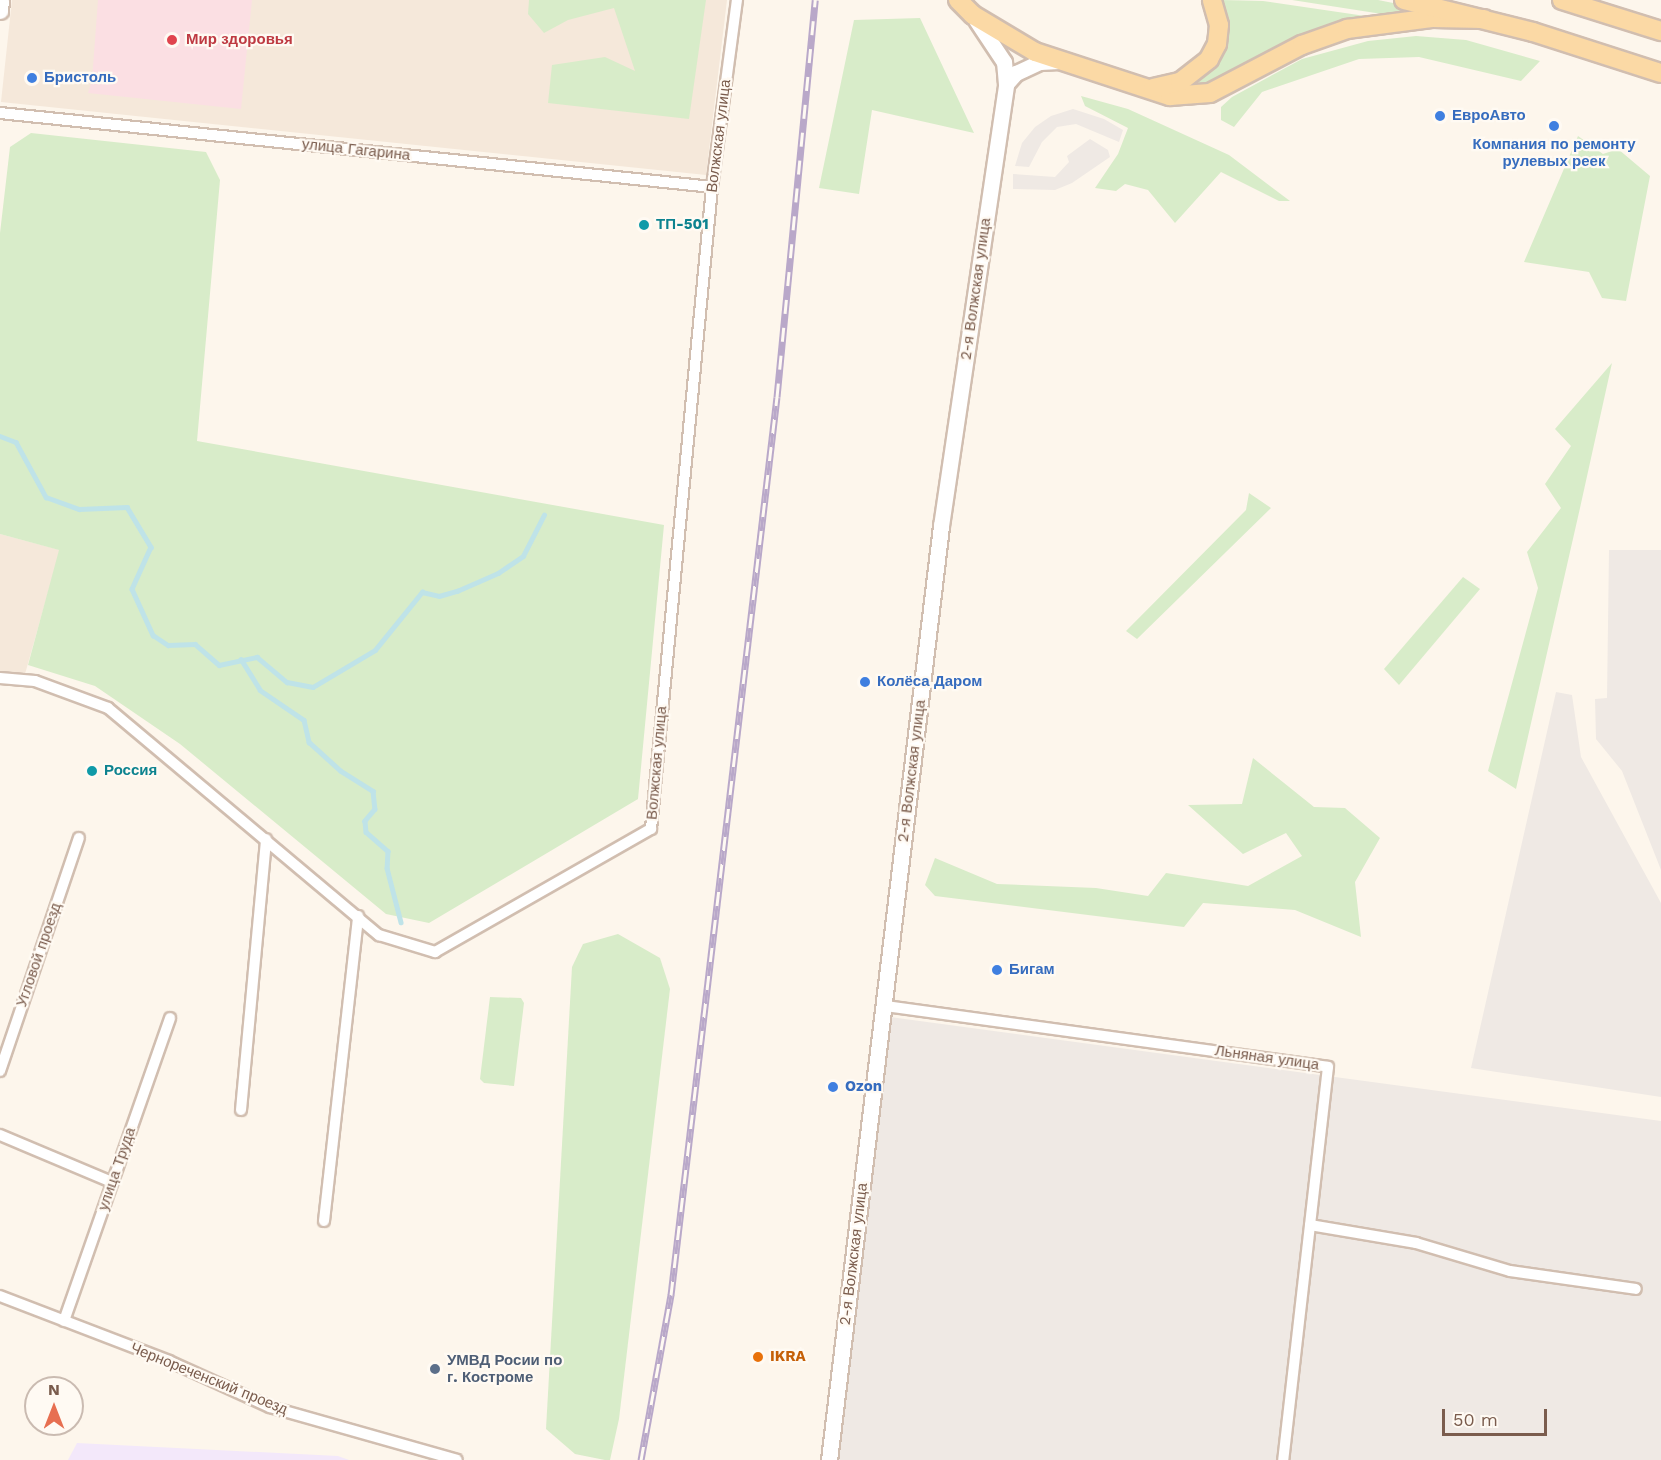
<!DOCTYPE html>
<meta charset="utf-8">
<style>
body{margin:0}
#map{position:relative;width:1661px;height:1460px;overflow:hidden;background:#fdf6ec;font-family:"Work Sans",sans-serif}
div>[style]{position:absolute}
.residential>*{inset:0;background:#f5e8da}
.industrial>*{inset:0;background:#efe9e4}
.education>*{inset:0;background:#f3e8fa}
.medical>*{inset:0;background:#fbdfe3}
.green>*{inset:0;background:#d8ecc9}
.stream>*{height:4.5px;margin:-2.25px;padding:0 2.25px;transform-origin:2.25px;border-radius:2.25px;background:#bfe3e8}
.roads{filter:drop-shadow(2px 0 #d1beb0) drop-shadow(-2px 0 #d1beb0) drop-shadow(0 2px #d1beb0) drop-shadow(0 -2px #d1beb0)}
.street>*{height:10px;margin:-5px;padding:0 5px;transform-origin:5px;border-radius:5px;background:#fff}
.secondary>*{height:15px;margin:-7.5px;padding:0 7.5px;transform-origin:7.5px;border-radius:7.5px;background:#fff}
.primary>*{height:18px;margin:-9px;padding:0 9px;transform-origin:9px;border-radius:9px;background:#fbd9a5}
.rail>*{height:7px;margin-top:-3.5px;transform-origin:0;background:repeating-linear-gradient(90deg,#fffaf3 0 14px,#b9a8c9 0 28px);box-sizing:border-box;border-block:2px solid #b9a8c9}
.dots>*{width:16px;height:16px;translate:-50% -50%;box-sizing:border-box;border:3px solid #fffaf3;border-radius:50%}
span{translate:-50% -50%;white-space:nowrap;text-align:center;line-height:1.15;-webkit-text-stroke:4.5px #fffaf3;paint-order:stroke}
.health-label{font-size:15px;color:#be3a42;font-weight:700}
.left{translate:0 -50%;text-align:left}
.shop-label{font-size:15px;color:#366cbe;font-weight:700}
.street-label{font-size:15px;color:#7a5c4d}
.culture-label{font-size:15px;color:#0d838f;font-weight:700}
.food-label{font-size:15px;color:#c56008;font-weight:700}
.service-label{font-size:15px;color:#4e5e75;font-weight:700}
.north{position:absolute;left:24px;top:1376px;width:60px;height:60px;box-sizing:border-box;background:#fffaf3;border:2px solid #cabbb1;border-radius:50%;rotate:0deg;font-size:16px;font-weight:700;line-height:24px;text-align:center;color:#7a5c4d}
.north::after{content:'';display:block;margin:auto;width:21px;height:27px;background:#e76f51;clip-path:polygon(50% 0,100% 100%,50% 72%,0 100%)}
.scale{position:absolute;left:1442px;top:1409px;width:105px;height:27px;box-sizing:border-box;border:3px solid #7a5c4d;border-top:0;padding-left:8px;font-size:18px;line-height:21px;white-space:nowrap;color:#7a5c4d;-webkit-text-stroke:4px #fffaf3;paint-order:stroke}
</style>
<div id="map">
<div class="residential">
<i style="clip-path:polygon(12px 0,727px 0,706px 175px,1px 102px)"></i>
<i style="clip-path:polygon(0 534px,60px 550px,25px 674px,0 672px)"></i>
</div>
<div class="industrial">
<i style="clip-path:polygon(1073px 109px,1104px 119px,1123px 130px,1119px 142px,1076px 124px,1057px 127px,1042px 142px,1029px 167px,1015px 166px,1022px 143px,1035px 127px,1051px 116px)"></i>
<i style="clip-path:polygon(1090px 139px,1108px 150px,1110px 157px,1072px 183px,1055px 190px,1013px 189px,1013px 174px,1055px 177px,1069px 162px,1067px 156px)"></i>
<i style="clip-path:polygon(1609px 550px,1661px 550px,1661px 870px,1622px 771px,1596px 739px,1595px 699px,1607px 698px)"></i>
<i style="clip-path:polygon(1556px 692px,1572px 695px,1581px 757px,1661px 903px,1661px 1097px,1471px 1068px)"></i>
<i style="clip-path:polygon(890px 1017px,1661px 1121px,1661px 1460px,836px 1460px)"></i>
</div>
<div class="education">
<i style="clip-path:polygon(77px 1443px,338px 1456px,349px 1460px,68px 1460px)"></i>
</div>
<div class="medical">
<i style="clip-path:polygon(98px 0,252px 0,241px 109px,88px 93px,92px 80px)"></i>
</div>
<div class="green">
<i style="clip-path:polygon(529px 0,706px 0,689px 119px,548px 103px,552px 65px,605px 57px,635px 71px,614px 8px,568px 20px,544px 33px,528px 14px)"></i>
<i style="clip-path:polygon(1222px 0,1263px 1px,1372px 17px,1216px 82px,1192px 86px,1191px 83px,1223px 46px,1227px 31px)"></i>
<i style="clip-path:polygon(1292px 0,1378px 0,1418px 8px,1382px 14px)"></i>
<i style="clip-path:polygon(920px 18px,974px 133px,872px 110px,859px 194px,819px 188px,854px 20px)"></i>
<i style="clip-path:polygon(1416px 36px,1466px 40px,1540px 61px,1521px 81px,1419px 57px,1359px 59px,1262px 92px,1234px 127px,1221px 120px,1221px 107px,1232px 97px,1302px 59px,1368px 41px)"></i>
<i style="clip-path:polygon(1081px 96px,1128px 109px,1229px 155px,1290px 201px,1279px 201px,1221px 172px,1175px 223px,1148px 190px,1125px 184px,1116px 191px,1095px 188px,1118px 154px,1128px 128px,1085px 106px)"></i>
<i style="clip-path:polygon(31px 133px,206px 152px,220px 180px,197px 441px,664px 525px,638px 799px,429px 923px,386px 914px,180px 744px,95px 686px,28px 665px,59px 550px,0 534px,0 233px,10px 147px)"></i>
<i style="clip-path:polygon(1578px 136px,1603px 154px,1618px 149px,1650px 176px,1626px 301px,1602px 298px,1589px 272px,1524px 262px)"></i>
<i style="clip-path:polygon(1612px 363px,1580px 508px,1516px 789px,1488px 771px,1538px 588px,1527px 552px,1561px 508px,1545px 484px,1571px 446px,1555px 429px)"></i>
<i style="clip-path:polygon(1249px 493px,1271px 508px,1137px 639px,1126px 631px,1246px 510px)"></i>
<i style="clip-path:polygon(1463px 577px,1480px 589px,1399px 685px,1384px 669px)"></i>
<i style="clip-path:polygon(1253px 758px,1314px 807px,1345px 808px,1380px 838px,1355px 882px,1361px 937px,1295px 910px,1203px 903px,1184px 927px,935px 896px,925px 885px,935px 858px,997px 884px,1096px 888px,1148px 896px,1166px 873px,1248px 886px,1302px 856px,1286px 833px,1243px 854px,1188px 805px,1242px 804px)"></i>
<i style="clip-path:polygon(618px 934px,660px 958px,670px 989px,619px 1419px,610px 1460px,605px 1460px,575px 1454px,546px 1429px,572px 967px,583px 944px)"></i>
<i style="clip-path:polygon(490px 997px,521px 998px,524px 1003px,514px 1086px,484px 1083px,480px 1079px)"></i>
</div>
<div class="stream">
<i style="left:0;top:436px;width:17px;rotate:21deg"></i>
<i style="left:16px;top:442px;width:63px;rotate:61.4deg"></i>
<i style="left:46px;top:497px;width:35px;rotate:20deg"></i>
<i style="left:79px;top:509px;width:48px;rotate:-2.4deg"></i>
<i style="left:127px;top:507px;width:47px;rotate:59deg"></i>
<i style="left:151px;top:547px;width:46px;rotate:114.3deg"></i>
<i style="left:132px;top:589px;width:51px;rotate:65.5deg"></i>
<i style="left:153px;top:635px;width:18px;rotate:34deg"></i>
<i style="left:168px;top:645px;width:27px;rotate:-2deg"></i>
<i style="left:195px;top:644px;width:32px;rotate:41deg"></i>
<i style="left:219px;top:665px;width:39px;rotate:-12deg"></i>
<i style="left:257px;top:657px;width:39px;rotate:40deg"></i>
<i style="left:287px;top:682px;width:26px;rotate:11deg"></i>
<i style="left:313px;top:687px;width:72px;rotate:-30.8deg"></i>
<i style="left:375px;top:650px;width:75px;rotate:-51deg"></i>
<i style="left:422px;top:592px;width:17px;rotate:13deg"></i>
<i style="left:439px;top:596px;width:19px;rotate:-16deg"></i>
<i style="left:457px;top:591px;width:45px;rotate:-23.7deg"></i>
<i style="left:498px;top:573px;width:30px;rotate:-34deg"></i>
<i style="left:523px;top:556px;width:46px;rotate:-62.9deg"></i>
<i style="left:241px;top:659px;width:36px;rotate:58deg"></i>
<i style="left:260px;top:690px;width:53px;rotate:34.3deg"></i>
<i style="left:304px;top:720px;width:23px;rotate:77deg"></i>
<i style="left:309px;top:742px;width:43px;rotate:42.2deg"></i>
<i style="left:341px;top:771px;width:38px;rotate:32deg"></i>
<i style="left:373px;top:791px;width:18px;rotate:84deg"></i>
<i style="left:375px;top:809px;width:16px;rotate:130deg"></i>
<i style="left:365px;top:821px;width:11px;rotate:85deg"></i>
<i style="left:366px;top:832px;width:29px;rotate:41deg"></i>
<i style="left:388px;top:851px;width:17px;rotate:93deg"></i>
<i style="left:387px;top:868px;width:56px;rotate:75.5deg"></i>
</div>
<div class="roads">
<div class="street">
<i style="left:0;top:113px;width:716px;rotate:5.93deg"></i>
<i style="left:0;top:678px;width:35px;rotate:5deg"></i>
<i style="left:35px;top:681px;width:78px;rotate:20.3deg"></i>
<i style="left:108px;top:708px;width:354px;rotate:40deg"></i>
<i style="left:379px;top:935px;width:59px;rotate:16.9deg"></i>
<i style="left:435px;top:952px;width:249px;rotate:-29.7deg"></i>
<i style="left:651px;top:829px;width:645px;rotate:-84.57deg"></i>
<i style="left:712px;top:187px;width:189px;rotate:-82.4deg"></i>
<i style="left:885px;top:1006px;width:447px;rotate:7.8deg"></i>
<i style="left:1328px;top:1067px;width:396px;rotate:96.5deg"></i>
<i style="left:0;top:1071px;width:246px;rotate:-71.3deg"></i>
<i style="left:241px;top:1110px;width:272px;rotate:-84.7deg"></i>
<i style="left:0;top:1135px;width:121px;rotate:22.8deg"></i>
<i style="left:324px;top:1221px;width:307px;rotate:-83.6deg"></i>
<i style="left:1310px;top:1225px;width:108px;rotate:9.6deg"></i>
<i style="left:1416px;top:1243px;width:98px;rotate:16.6deg"></i>
<i style="left:1510px;top:1271px;width:127px;rotate:8.1deg"></i>
<i style="left:0;top:1296px;width:181px;rotate:21deg"></i>
<i style="left:169px;top:1361px;width:111px;rotate:24.5deg"></i>
<i style="left:270px;top:1407px;width:194px;rotate:15.8deg"></i>
<i style="left:64px;top:1321px;width:321px;rotate:-70.7deg"></i>
</div>
<div class="secondary">
<i style="left:0;top:11px;width:11px;rotate:-85deg"></i>
<i style="left:1006px;top:84px;width:15px;rotate:-48deg"></i>
<i style="left:1016px;top:73px;width:26px;rotate:-25deg"></i>
<i style="left:1040px;top:62px;width:19px;rotate:-3deg"></i>
<i style="left:829px;top:1460px;width:941px;rotate:-83.16deg"></i>
<i style="left:941px;top:526px;width:447px;rotate:-81.6deg"></i>
<i style="left:1006px;top:84px;width:22px;rotate:-95deg"></i>
<i style="left:1004px;top:62px;width:50px;rotate:-123.7deg"></i>
</div>
<div class="primary">
<i style="left:958px;top:0;width:21px;rotate:45deg"></i>
<i style="left:973px;top:15px;width:72px;rotate:30.8deg"></i>
<i style="left:1035px;top:52px;width:142px;rotate:18.1deg"></i>
<i style="left:1170px;top:96px;width:40px;rotate:-4.3deg"></i>
<i style="left:1210px;top:93px;width:104px;rotate:-27.6deg"></i>
<i style="left:1302px;top:45px;width:48px;rotate:-19.6deg"></i>
<i style="left:1347px;top:29px;width:87px;rotate:-7.3deg"></i>
<i style="left:1433px;top:18px;width:51px;rotate:1.1deg"></i>
<i style="left:1404px;top:0;width:133px;rotate:13.9deg"></i>
<i style="left:1533px;top:32px;width:134px;rotate:17.8deg"></i>
<i style="left:1562px;top:0;width:104px;rotate:17.4deg"></i>
<i style="left:1153px;top:88px;width:28px;rotate:-13deg"></i>
<i style="left:1180px;top:82px;width:37px;rotate:-38deg"></i>
<i style="left:1209px;top:59px;width:17px;rotate:-62deg"></i>
<i style="left:1217px;top:44px;width:19px;rotate:-84deg"></i>
<i style="left:1219px;top:25px;width:26px;rotate:-106deg"></i>
</div>
</div>
<div class="rail">
<i style="left:641px;top:1460px;width:168px;rotate:-79.7deg"></i>
<i style="left:671px;top:1295px;width:904px;rotate:-83.27deg"></i>
<i style="left:777px;top:397px;width:399px;rotate:-84.5deg"></i>
</div>
<div class="dots">
<i style="left:172px;top:40px;background:#e0444e"></i>
<i style="left:32px;top:78px;background:#3f7fe0"></i>
<i style="left:1440px;top:116px;background:#3f7fe0"></i>
<i style="left:1554px;top:126px;background:#3f7fe0"></i>
<i style="left:644px;top:225px;background:#0f9aa8"></i>
<i style="left:865px;top:682px;background:#3f7fe0"></i>
<i style="left:92px;top:771px;background:#0f9aa8"></i>
<i style="left:997px;top:970px;background:#3f7fe0"></i>
<i style="left:833px;top:1087px;background:#3f7fe0"></i>
<i style="left:758px;top:1357px;background:#e8710a"></i>
<i style="left:435px;top:1369px;background:#5c6f8a"></i>
</div>
<div class="health-label">
<span class="left" style="left:186px;top:40px">Мир здоровья</span>
</div>
<div class="shop-label">
<span class="left" style="left:44px;top:78px">Бристоль</span>
<span class="left" style="left:1452px;top:116px">ЕвроАвто</span>
<span style="left:1554px;top:153px">Компания по ремонту<br>рулевых реек</span>
<span class="left" style="left:877px;top:682px">Колёса Даром</span>
<span class="left" style="left:1009px;top:970px">Бигам</span>
<span class="left" style="left:845px;top:1087px">Ozon</span>
</div>
<div class="street-label">
<span style="left:719px;top:136px;rotate:-83deg">Волжская улица</span>
<span style="left:356px;top:150px;rotate:6deg">улица Гагарина</span>
<span style="left:976px;top:289px;rotate:-82deg">2-я Волжская улица</span>
<span style="left:657px;top:763px;rotate:-85deg">Волжская улица</span>
<span style="left:912px;top:771px;rotate:-83deg">2-я Волжская улица</span>
<span style="left:39px;top:955px;rotate:-71deg">Угловой проезд</span>
<span style="left:1267px;top:1058px;rotate:8deg">Льняная улица</span>
<span style="left:117px;top:1169px;rotate:-71deg">улица Труда</span>
<span style="left:854px;top:1254px;rotate:-83deg">2-я Волжская улица</span>
<span style="left:209px;top:1379px;rotate:22deg">Чернореченский проезд</span>
</div>
<div class="culture-label">
<span class="left" style="left:656px;top:225px">ТП-501</span>
<span class="left" style="left:104px;top:771px">Россия</span>
</div>
<div class="food-label">
<span class="left" style="left:770px;top:1357px">IKRA</span>
</div>
<div class="service-label">
<span class="left" style="left:447px;top:1369px">УМВД Росии по<br>г. Костроме</span>
</div>
<div class="north">N</div>
<div class="scale">50 m</div>
</div>
